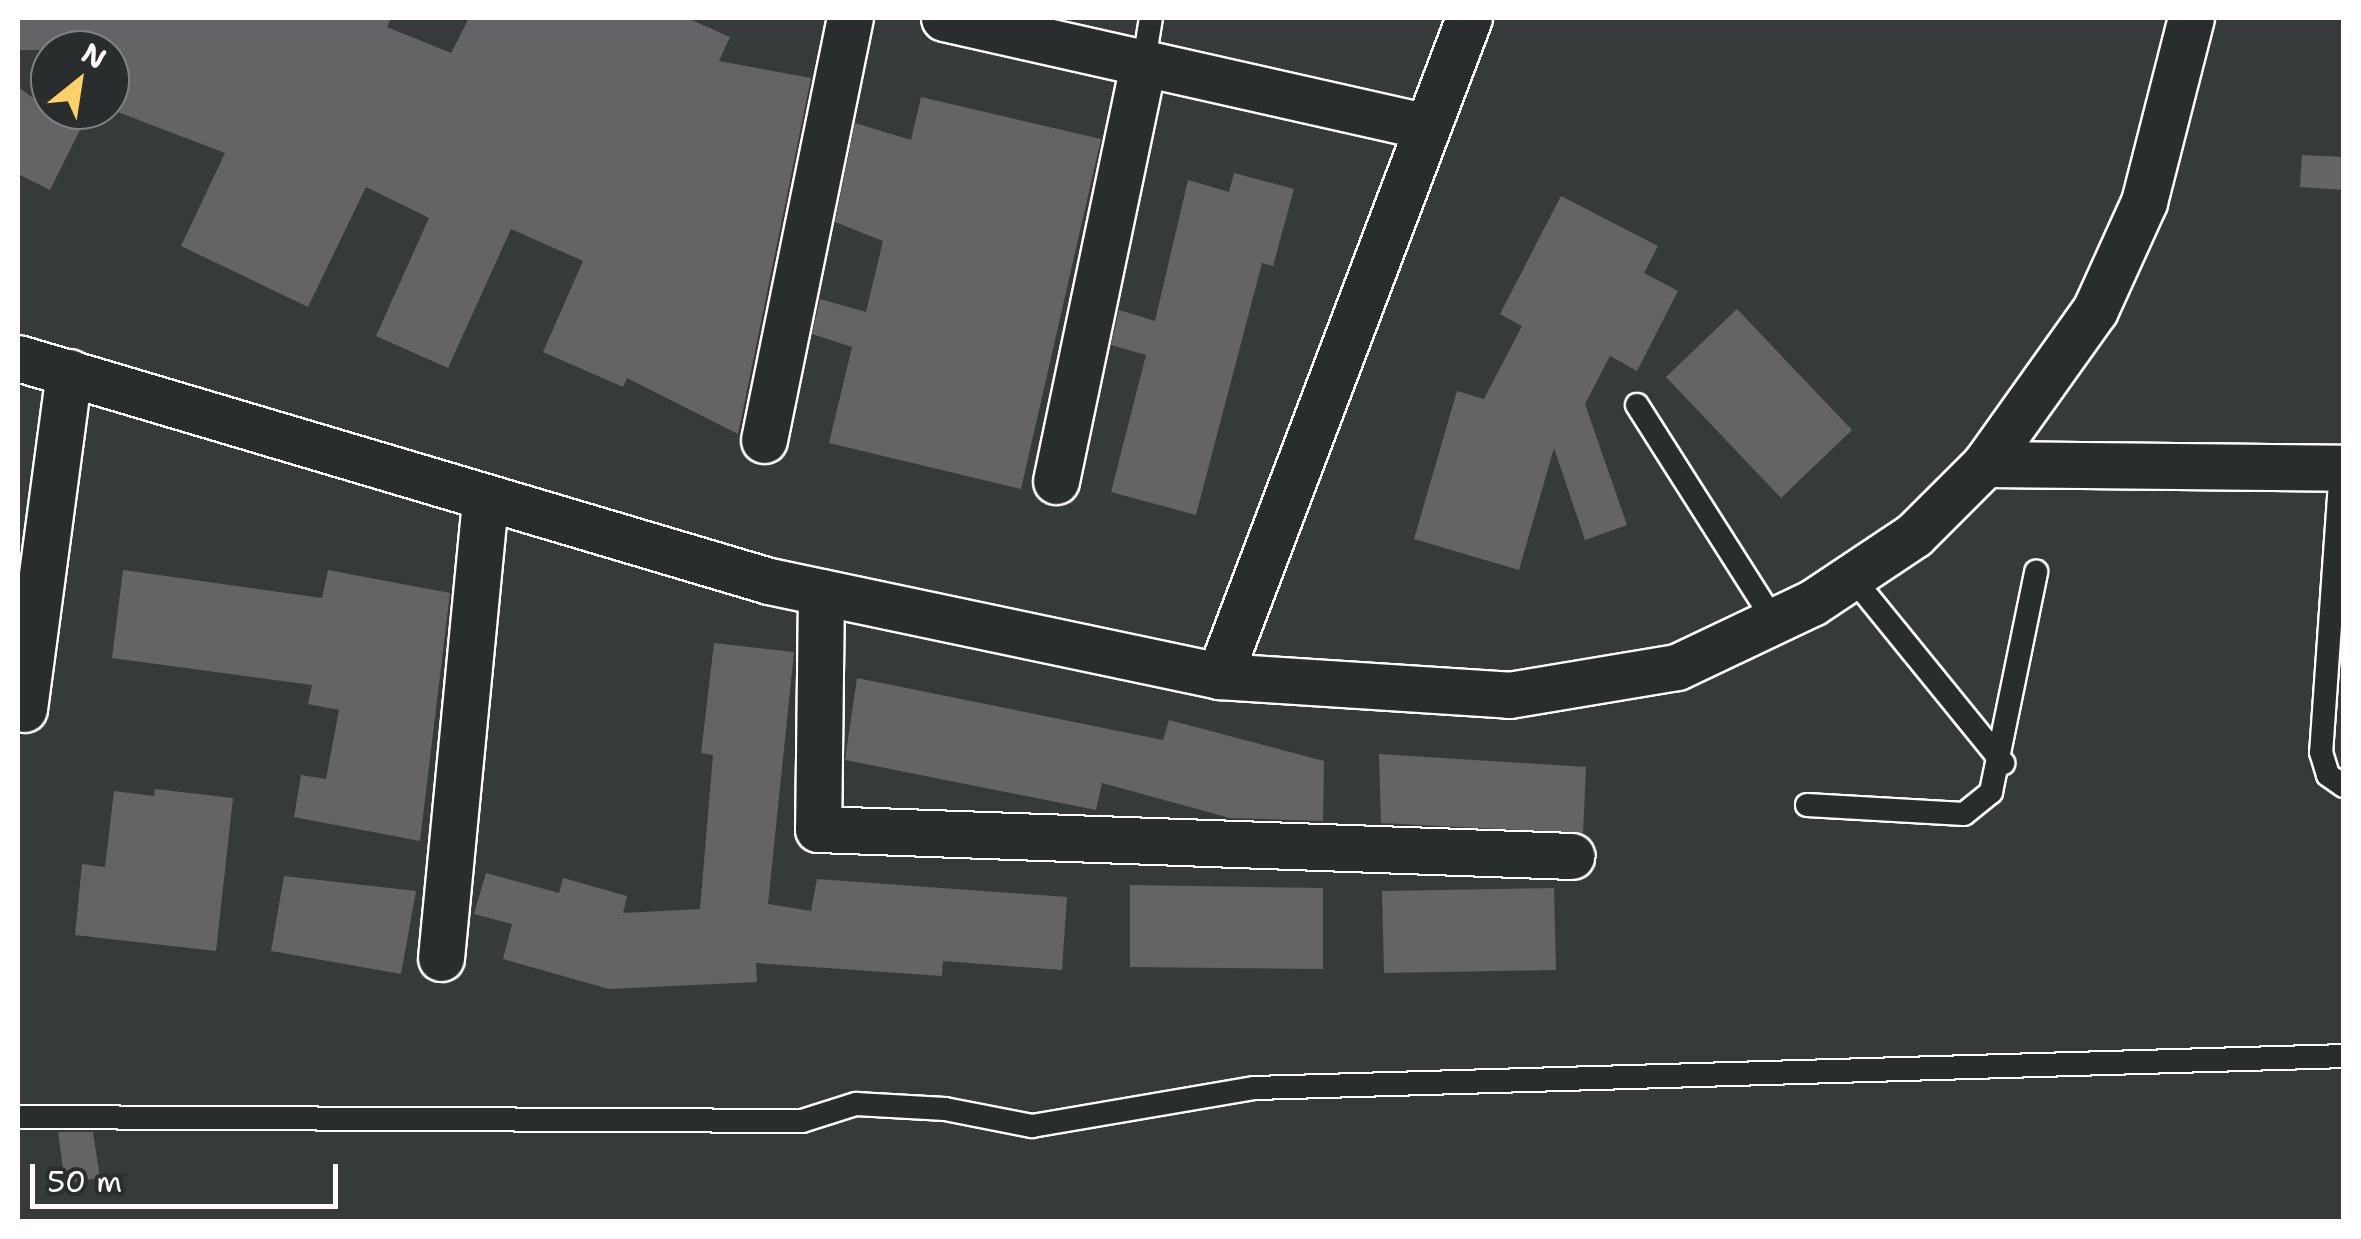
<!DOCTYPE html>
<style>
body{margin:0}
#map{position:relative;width:2361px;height:1239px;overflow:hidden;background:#373a3b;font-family:"Shantell Sans",sans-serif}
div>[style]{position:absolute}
.building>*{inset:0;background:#636465}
.roads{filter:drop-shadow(2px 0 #fff) drop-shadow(-2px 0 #fff) drop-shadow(0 2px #fff) drop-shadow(0 -2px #fff)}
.lane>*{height:22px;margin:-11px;padding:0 11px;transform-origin:11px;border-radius:11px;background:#2a2d2e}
.street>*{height:45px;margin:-22.5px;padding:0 22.5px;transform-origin:22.5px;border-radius:22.5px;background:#2a2d2e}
span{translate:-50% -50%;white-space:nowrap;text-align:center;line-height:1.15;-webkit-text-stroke:8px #2a2d2e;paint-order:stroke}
.frame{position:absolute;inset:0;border:20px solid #fff;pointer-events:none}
.north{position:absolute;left:30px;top:30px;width:100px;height:100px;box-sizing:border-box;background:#2a2d2e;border:2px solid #7f8182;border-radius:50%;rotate:30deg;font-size:28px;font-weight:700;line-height:40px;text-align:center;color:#fff}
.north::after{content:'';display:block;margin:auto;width:35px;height:45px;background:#ffd166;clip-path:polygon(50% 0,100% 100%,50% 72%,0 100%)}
.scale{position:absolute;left:30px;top:1164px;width:308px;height:45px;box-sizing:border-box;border:5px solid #fff;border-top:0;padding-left:12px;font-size:30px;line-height:35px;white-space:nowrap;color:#fff;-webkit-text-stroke:8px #2a2d2e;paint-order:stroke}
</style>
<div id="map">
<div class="building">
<i style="clip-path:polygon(18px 18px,391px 18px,387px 27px,451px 53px,469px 18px,687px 18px,730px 37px,719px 61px,811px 78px,738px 434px,627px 378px,623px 387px,543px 352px,583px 261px,511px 229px,448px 368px,376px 336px,429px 218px,366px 187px,308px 307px,181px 246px,225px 153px,110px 109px,110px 50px,18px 50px)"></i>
<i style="clip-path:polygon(18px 87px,50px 110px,85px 120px,50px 190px,18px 174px)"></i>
<i style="clip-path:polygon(921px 97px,1101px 139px,1021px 489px,829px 443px,852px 347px,812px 334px,820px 299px,866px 312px,883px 241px,835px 222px,855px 123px,911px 140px)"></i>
<i style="clip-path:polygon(2302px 155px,2344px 157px,2344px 190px,2300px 187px)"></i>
<i style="clip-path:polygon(1234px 173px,1294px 189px,1273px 266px,1262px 263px,1196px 515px,1111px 492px,1146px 355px,1111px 345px,1119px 310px,1155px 321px,1188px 180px,1229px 192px)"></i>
<i style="clip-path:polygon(1561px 196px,1658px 246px,1644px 273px,1678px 291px,1637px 371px,1610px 356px,1585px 404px,1627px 525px,1585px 540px,1554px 448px,1519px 570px,1414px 539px,1457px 391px,1484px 399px,1522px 326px,1500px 314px)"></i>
<i style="clip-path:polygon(1737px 309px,1852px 430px,1781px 498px,1666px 377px)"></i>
<i style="clip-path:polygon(123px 570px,322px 598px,328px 570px,450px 593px,420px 841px,294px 817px,301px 775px,326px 779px,339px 710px,308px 704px,312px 685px,112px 658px)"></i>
<i style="clip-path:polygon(714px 643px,794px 652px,768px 904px,811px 911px,817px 879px,1067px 897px,1062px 970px,943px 961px,942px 976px,756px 963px,757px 982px,609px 989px,503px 959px,512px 924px,474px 914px,486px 873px,559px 893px,563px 878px,627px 896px,623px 913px,700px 909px,713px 755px,701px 753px)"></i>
<i style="clip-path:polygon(857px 678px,1163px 740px,1169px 720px,1324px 761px,1323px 821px,1230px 818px,1102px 783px,1096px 810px,845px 760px)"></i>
<i style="clip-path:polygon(1379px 754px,1586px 767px,1583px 833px,1381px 823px)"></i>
<i style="clip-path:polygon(155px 789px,233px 798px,216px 951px,75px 935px,82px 864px,105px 867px,114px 791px,154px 796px)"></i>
<i style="clip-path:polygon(284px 876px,416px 891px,401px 974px,271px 951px)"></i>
<i style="clip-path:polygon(1130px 885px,1323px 888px,1323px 969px,1130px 967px)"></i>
<i style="clip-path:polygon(1554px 888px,1556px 970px,1384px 973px,1382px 891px)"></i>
<i style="clip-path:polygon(58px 1132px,93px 1132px,100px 1178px,65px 1183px)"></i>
</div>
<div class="roads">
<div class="lane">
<i style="left:1144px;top:61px;width:44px;rotate:-80.8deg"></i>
<i style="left:1637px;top:405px;width:256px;rotate:57.6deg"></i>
<i style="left:2341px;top:468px;width:285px;rotate:94deg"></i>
<i style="left:2321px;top:752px;width:24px;rotate:73deg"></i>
<i style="left:2328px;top:775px;width:19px;rotate:35deg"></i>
<i style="left:1852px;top:577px;width:240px;rotate:50.9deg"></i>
<i style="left:1807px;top:805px;width:157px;rotate:3.3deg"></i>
<i style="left:1964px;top:814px;width:35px;rotate:-39deg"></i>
<i style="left:1991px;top:792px;width:225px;rotate:-78.4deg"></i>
<i style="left:18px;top:1117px;width:784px;rotate:0.29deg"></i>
<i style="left:802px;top:1121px;width:57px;rotate:-17.5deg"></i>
<i style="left:856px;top:1104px;width:89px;rotate:3.2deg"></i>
<i style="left:945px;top:1109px;width:89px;rotate:11.1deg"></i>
<i style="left:1032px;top:1126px;width:226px;rotate:-9.7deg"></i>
<i style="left:1255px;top:1088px;width:1089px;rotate:-1.68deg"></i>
</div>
<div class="street">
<i style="left:944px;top:18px;width:493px;rotate:12.7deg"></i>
<i style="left:18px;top:358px;width:783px;rotate:16.54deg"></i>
<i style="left:769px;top:581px;width:460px;rotate:11.9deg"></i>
<i style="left:1219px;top:676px;width:291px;rotate:3.7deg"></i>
<i style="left:1509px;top:695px;width:170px;rotate:-9.5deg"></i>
<i style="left:1677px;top:667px;width:149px;rotate:-25.4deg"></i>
<i style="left:1812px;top:603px;width:123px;rotate:-33.7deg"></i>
<i style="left:1914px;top:535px;width:100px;rotate:-45deg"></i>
<i style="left:1985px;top:464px;width:189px;rotate:-54.5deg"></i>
<i style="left:2095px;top:310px;width:119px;rotate:-65.6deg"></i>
<i style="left:2144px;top:202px;width:190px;rotate:-75.7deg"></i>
<i style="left:764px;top:440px;width:431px;rotate:-78.5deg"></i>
<i style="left:1985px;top:464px;width:359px;rotate:0.6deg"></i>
<i style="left:1056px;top:481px;width:429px;rotate:-78.2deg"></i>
<i style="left:821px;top:592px;width:237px;rotate:90.7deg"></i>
<i style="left:818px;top:829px;width:754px;rotate:2.05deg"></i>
<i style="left:1219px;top:676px;width:704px;rotate:-69.2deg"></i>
<i style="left:24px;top:709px;width:340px;rotate:-82.4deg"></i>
<i style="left:441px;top:958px;width:459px;rotate:-84.5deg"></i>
</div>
</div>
<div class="frame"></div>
<div class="north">N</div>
<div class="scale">50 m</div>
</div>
